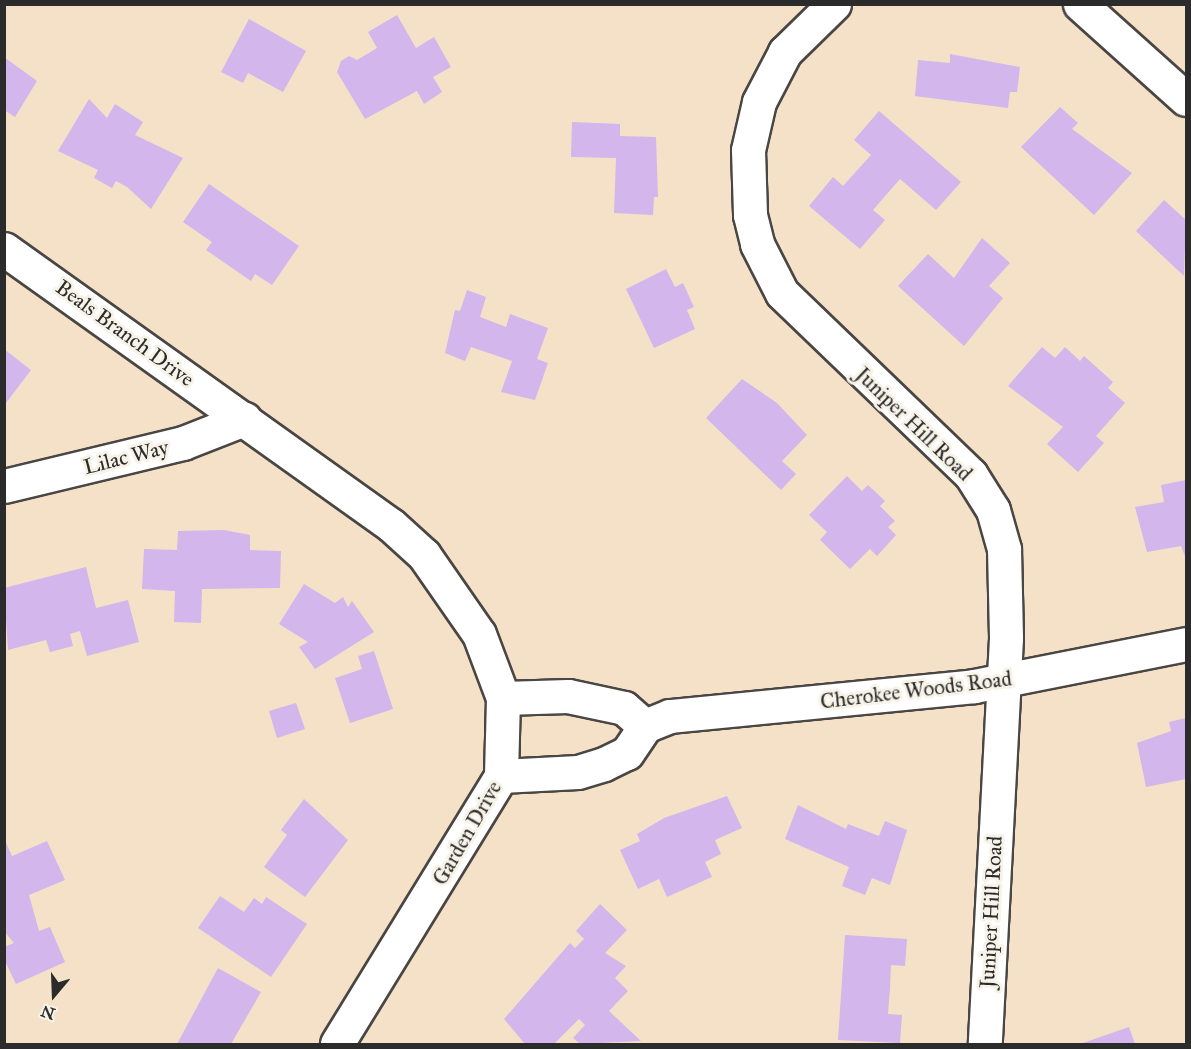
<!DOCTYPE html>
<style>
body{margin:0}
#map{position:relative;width:1191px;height:1049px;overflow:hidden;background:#f5e1c8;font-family:"IM FELL Great Primer",serif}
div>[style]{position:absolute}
.building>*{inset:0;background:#d2b6ec}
.roads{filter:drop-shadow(2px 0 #494643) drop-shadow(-2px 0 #494643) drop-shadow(0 2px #494643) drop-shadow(0 -2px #494643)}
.street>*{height:33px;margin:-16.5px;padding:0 16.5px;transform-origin:16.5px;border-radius:16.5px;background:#fff}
span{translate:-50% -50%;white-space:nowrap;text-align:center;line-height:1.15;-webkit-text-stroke:6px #f7f3e8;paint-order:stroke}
.street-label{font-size:21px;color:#2b2b2b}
.frame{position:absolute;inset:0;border:6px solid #2b2b2b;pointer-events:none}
.north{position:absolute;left:24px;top:965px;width:60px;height:60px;-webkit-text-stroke:4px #f7f3e8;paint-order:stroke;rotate:199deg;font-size:16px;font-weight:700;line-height:24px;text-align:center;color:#2b2b2b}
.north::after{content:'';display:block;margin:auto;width:21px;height:27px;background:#2b2b2b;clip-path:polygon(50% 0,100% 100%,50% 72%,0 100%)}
</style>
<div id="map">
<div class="building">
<i style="clip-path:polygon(397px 15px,416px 48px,434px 37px,451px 67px,433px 77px,442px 92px,424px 104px,417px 91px,365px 119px,337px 72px,341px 61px,349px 56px,357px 60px,377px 48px,368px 32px)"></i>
<i style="clip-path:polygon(249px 19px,306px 51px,283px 92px,248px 73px,243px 83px,221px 72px)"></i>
<i style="clip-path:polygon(950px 54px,1020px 67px,1017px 92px,1010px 92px,1008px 108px,915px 96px,918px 60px,950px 63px)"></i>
<i style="clip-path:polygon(4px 57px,37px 81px,15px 117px,4px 110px)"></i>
<i style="clip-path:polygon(89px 99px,107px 118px,115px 104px,143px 122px,135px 135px,183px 158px,151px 209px,127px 187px,116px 181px,112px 188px,94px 178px,98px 170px,58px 151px)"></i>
<i style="clip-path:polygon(1060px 107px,1078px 123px,1072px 129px,1132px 173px,1094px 215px,1021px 147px)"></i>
<i style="clip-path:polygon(879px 111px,961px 182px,936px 210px,900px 179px,873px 210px,885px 220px,860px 249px,809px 206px,833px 177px,843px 186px,871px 155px,854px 140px)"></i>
<i style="clip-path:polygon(572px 122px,620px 124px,620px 136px,656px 137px,658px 197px,654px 197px,653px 215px,614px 213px,616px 158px,571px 157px)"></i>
<i style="clip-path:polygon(209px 184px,299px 246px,272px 285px,255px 274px,251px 281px,206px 250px,212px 242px,183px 222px)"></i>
<i style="clip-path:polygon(1164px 200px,1186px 220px,1184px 276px,1136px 231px)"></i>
<i style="clip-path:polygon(982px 238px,1010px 263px,989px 286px,1003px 298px,964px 346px,898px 286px,928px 254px,954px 278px)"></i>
<i style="clip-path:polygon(666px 269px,675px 287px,683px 283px,694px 307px,687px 310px,695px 329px,654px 348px,626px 289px)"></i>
<i style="clip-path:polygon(467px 290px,486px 297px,480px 317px,506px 327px,510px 314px,548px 328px,537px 359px,548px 363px,535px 400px,501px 392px,512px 361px,471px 347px,465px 361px,445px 353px,455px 310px,460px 311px)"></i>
<i style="clip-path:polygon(1042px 347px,1055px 358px,1065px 347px,1080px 361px,1084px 356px,1113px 382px,1108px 388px,1125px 403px,1096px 436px,1104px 443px,1078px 472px,1047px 444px,1063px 427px,1008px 386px)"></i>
<i style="clip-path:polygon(4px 349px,31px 370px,6px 403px,4px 401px)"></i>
<i style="clip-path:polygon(742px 379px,777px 403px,807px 435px,782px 461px,796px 474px,781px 490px,706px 418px)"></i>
<i style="clip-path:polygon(847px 476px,862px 491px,868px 485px,885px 501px,880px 506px,895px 521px,888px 527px,896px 535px,877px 556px,870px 549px,850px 569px,820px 540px,827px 532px,809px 515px)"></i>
<i style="clip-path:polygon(1186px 480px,1186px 559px,1181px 546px,1147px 552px,1135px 507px,1164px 502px,1161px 485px)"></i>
<i style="clip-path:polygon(224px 530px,250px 535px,250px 550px,281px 551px,280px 588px,202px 589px,201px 623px,174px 622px,175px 591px,142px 589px,144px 549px,177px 550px,178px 531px)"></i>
<i style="clip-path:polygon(86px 567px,96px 608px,128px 600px,139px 642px,87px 656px,80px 631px,70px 634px,73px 646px,50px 652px,46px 640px,8px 650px,4px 588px)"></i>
<i style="clip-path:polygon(304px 584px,335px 603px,343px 597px,348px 607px,352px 601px,374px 632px,315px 669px,299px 647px,308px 642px,279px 624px)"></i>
<i style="clip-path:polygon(374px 651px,393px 709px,350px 723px,335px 678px,362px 669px,358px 656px)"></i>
<i style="clip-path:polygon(296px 703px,305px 729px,277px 738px,269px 711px)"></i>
<i style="clip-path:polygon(1186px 718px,1186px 779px,1146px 787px,1137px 743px,1171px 731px,1169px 722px)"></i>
<i style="clip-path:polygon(727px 796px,742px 828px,715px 840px,721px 854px,705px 862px,712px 877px,667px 897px,659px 879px,638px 889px,620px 850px,640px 841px,637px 834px,664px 818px)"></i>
<i style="clip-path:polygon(304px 799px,348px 840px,305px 897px,264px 867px,287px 835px,281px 830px)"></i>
<i style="clip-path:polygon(798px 805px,846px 829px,848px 824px,879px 836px,885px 821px,907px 830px,890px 885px,872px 878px,865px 895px,842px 886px,849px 867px,785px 839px)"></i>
<i style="clip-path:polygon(4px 838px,12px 856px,47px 841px,65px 880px,29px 895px,39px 931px,50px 927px,65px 962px,16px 984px,4px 959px,4px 947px,14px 943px,4px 931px)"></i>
<i style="clip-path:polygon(220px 896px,244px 912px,254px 898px,262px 904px,266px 897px,307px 924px,271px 977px,198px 928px)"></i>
<i style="clip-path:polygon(600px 904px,627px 930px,605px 953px,626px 966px,615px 978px,628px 991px,609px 1011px,641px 1041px,580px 1044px,573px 1038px,585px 1025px,579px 1019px,554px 1044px,525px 1044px,504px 1019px,570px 943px,575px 948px,584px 939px,576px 931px)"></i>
<i style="clip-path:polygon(845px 935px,907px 939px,905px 966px,891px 965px,890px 988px,888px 1014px,902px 1015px,900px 1043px,838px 1040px)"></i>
<i style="clip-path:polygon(218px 968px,261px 992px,231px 1044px,177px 1044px)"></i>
<i style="clip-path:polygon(1129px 1027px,1135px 1044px,1080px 1044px)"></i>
</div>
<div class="roads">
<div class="street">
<i style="left:834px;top:4px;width:69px;rotate:135.6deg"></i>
<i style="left:785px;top:52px;width:56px;rotate:117.5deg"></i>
<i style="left:759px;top:102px;width:49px;rotate:102.9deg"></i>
<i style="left:748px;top:150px;width:65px;rotate:88.2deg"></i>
<i style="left:750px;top:215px;width:30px;rotate:76deg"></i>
<i style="left:757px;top:244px;width:55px;rotate:63deg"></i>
<i style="left:782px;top:293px;width:262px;rotate:43.9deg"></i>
<i style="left:971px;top:475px;width:41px;rotate:57.8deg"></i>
<i style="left:993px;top:510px;width:41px;rotate:74.2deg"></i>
<i style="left:1004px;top:549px;width:89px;rotate:88.7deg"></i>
<i style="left:1006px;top:638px;width:407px;rotate:93deg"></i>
<i style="left:1080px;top:4px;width:142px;rotate:41.9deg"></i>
<i style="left:4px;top:249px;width:475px;rotate:35.5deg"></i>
<i style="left:391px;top:525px;width:45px;rotate:42.3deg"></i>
<i style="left:424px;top:555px;width:96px;rotate:55.2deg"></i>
<i style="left:479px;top:634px;width:68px;rotate:69.4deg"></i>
<i style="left:503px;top:698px;width:78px;rotate:91.5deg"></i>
<i style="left:501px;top:776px;width:314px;rotate:121.5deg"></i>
<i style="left:4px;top:486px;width:184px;rotate:-13.5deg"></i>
<i style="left:183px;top:443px;width:66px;rotate:-21.5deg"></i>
<i style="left:503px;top:698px;width:65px;rotate:-1.8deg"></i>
<i style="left:568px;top:696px;width:57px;rotate:12.1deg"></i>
<i style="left:624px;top:708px;width:28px;rotate:41deg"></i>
<i style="left:501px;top:776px;width:77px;rotate:-3deg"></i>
<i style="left:578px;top:772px;width:27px;rotate:-17deg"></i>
<i style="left:604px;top:764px;width:25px;rotate:-26deg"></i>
<i style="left:627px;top:753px;width:32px;rotate:-56deg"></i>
<i style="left:645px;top:726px;width:27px;rotate:-22deg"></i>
<i style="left:670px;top:716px;width:305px;rotate:-5.6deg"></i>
<i style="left:974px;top:686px;width:216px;rotate:-11.2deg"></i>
</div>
</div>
<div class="street-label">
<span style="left:125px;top:333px;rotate:36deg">Beals Branch Drive</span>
<span style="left:914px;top:424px;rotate:44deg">Juniper Hill Road</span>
<span style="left:126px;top:457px;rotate:-14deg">Lilac Way</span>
<span style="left:916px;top:690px;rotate:-7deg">Cherokee Woods Road</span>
<span style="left:467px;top:833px;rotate:-60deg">Garden Drive</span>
<span style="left:991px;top:912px;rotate:-87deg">Juniper Hill Road</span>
</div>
<div class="frame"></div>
<div class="north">N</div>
</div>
